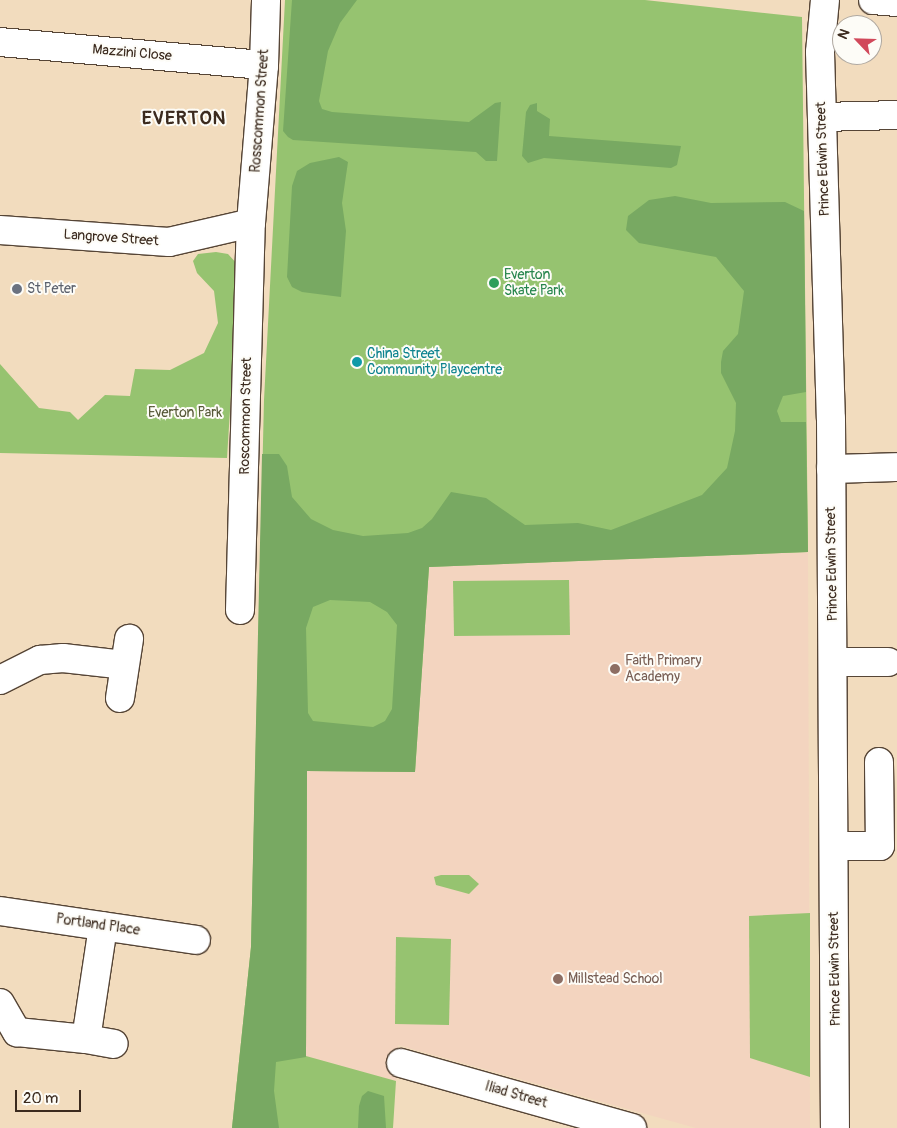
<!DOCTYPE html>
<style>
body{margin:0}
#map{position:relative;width:897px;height:1128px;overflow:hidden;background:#f2dcbe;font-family:Pangolin,sans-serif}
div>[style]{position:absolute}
.built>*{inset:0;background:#f3d4bf}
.green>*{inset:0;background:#96c370}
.forest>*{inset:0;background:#78a962}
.roads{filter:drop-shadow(1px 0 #564536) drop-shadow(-1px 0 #564536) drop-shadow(0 1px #564536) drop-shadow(0 -1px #564536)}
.minor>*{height:28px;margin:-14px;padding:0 14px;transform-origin:14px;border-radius:14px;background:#fff}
.dots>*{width:14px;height:14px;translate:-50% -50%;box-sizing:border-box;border:2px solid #fdfcf7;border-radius:50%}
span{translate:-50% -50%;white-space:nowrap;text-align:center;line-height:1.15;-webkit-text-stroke:4px #fdfcf7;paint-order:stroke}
.street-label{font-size:14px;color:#3b2a1e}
.leisure-label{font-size:14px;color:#27864d}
.left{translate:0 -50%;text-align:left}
.worship-label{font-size:14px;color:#5b616d}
.culture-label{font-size:14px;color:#0d838f}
.park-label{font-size:14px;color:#565837}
.education-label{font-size:14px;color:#785e54}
.district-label{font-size:19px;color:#3b2a1e;font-weight:700;letter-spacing:1px}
.north{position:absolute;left:832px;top:15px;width:50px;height:50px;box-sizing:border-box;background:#fdfcf7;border:1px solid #afa8a0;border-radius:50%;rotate:294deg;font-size:14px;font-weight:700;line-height:20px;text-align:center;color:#3b2a1e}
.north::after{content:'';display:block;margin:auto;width:18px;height:22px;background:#d1495b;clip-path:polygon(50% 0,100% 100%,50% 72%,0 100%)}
.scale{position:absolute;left:15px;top:1090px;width:66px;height:22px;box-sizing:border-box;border:2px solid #3b2a1e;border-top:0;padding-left:6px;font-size:15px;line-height:18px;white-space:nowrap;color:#3b2a1e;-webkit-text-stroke:4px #fdfcf7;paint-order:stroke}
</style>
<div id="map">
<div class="built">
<i style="clip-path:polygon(808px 552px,810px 1128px,696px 1128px,398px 1045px,396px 1081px,306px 1057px,307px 771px,415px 772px,429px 567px)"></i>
</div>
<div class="green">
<i style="clip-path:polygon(285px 0,645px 0,802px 17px,808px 552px,429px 567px,415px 772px,307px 771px,306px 1056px,396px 1081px,393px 1128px,232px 1128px,251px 947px,264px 400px)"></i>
<i style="clip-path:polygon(216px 252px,228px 254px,239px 266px,227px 458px,0 453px,0 364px,39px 408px,70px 412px,78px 420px,105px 395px,130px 396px,135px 369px,170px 370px,204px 353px,218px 323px,214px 291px,197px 273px,193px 261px,198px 254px)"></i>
<i style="clip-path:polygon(569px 580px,570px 635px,454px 636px,453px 581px)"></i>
<i style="clip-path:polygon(441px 875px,469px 875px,479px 884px,469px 894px,436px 885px,434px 877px)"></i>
<i style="clip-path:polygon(810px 913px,810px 1077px,750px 1058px,749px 916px)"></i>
<i style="clip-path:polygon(396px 937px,451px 939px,449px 1025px,395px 1024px)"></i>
</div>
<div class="forest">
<i style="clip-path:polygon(292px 0,357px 0,340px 23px,328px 51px,319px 101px,322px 109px,332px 112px,469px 122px,495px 103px,501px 102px,497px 161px,486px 161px,476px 152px,293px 140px,288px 137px,283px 131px)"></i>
<i style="clip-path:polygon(537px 103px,537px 111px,550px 119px,549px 136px,681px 146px,677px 165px,671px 168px,544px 158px,528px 163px,522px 156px,526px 112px,530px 105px)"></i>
<i style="clip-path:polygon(339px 157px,348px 162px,342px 203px,346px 231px,341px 297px,302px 292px,292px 287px,287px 277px,292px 186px,297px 171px,310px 163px)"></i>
<i style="clip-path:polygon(evenodd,675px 196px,711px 203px,785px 202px,804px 211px,806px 392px,783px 396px,777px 411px,781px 422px,806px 422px,808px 552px,429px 567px,415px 772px,307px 771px,306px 1057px,276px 1062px,274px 1091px,279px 1128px,232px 1128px,251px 947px,262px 454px,279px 454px,287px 466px,292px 497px,311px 519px,333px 530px,363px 536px,408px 533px,422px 528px,432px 519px,451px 492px,486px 498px,525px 525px,578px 523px,611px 530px,702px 495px,727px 468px,735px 431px,736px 403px,721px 373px,721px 362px,723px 351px,738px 334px,744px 291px,716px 257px,639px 243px,626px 230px,628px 216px,649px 200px,675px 196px,330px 600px,370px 602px,387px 612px,397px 625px,392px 709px,385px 721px,373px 727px,313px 721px,308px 713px,306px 628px,313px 607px,330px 600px)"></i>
<i style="clip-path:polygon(368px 1091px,384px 1096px,386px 1128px,358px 1128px,359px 1106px,362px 1096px)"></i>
</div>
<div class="roads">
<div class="minor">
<i style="left:825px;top:0;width:52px;rotate:95.5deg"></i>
<i style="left:820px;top:52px;width:367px;rotate:88.3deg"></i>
<i style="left:831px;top:419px;width:709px;rotate:89.68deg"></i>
<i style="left:873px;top:0;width:24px;rotate:5deg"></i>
<i style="left:0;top:42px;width:265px;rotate:5deg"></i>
<i style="left:822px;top:117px;width:75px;rotate:-1.5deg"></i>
<i style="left:0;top:230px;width:169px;rotate:4.1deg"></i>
<i style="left:169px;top:242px;width:84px;rotate:-13deg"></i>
<i style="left:831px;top:469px;width:66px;rotate:-1.7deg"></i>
<i style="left:240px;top:610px;width:387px;rotate:-88.4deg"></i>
<i style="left:251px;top:223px;width:159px;rotate:-85.3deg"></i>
<i style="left:264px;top:65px;width:65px;rotate:-88.2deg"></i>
<i style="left:833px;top:662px;width:55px"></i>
<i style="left:0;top:680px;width:45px;rotate:-26.6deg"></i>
<i style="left:40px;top:660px;width:23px;rotate:-5deg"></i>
<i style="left:63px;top:658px;width:61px;rotate:6.5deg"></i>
<i style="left:120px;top:698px;width:60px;rotate:-81.3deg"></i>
<i style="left:834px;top:846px;width:46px"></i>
<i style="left:880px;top:846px;width:84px;rotate:-90.7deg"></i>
<i style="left:0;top:911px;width:198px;rotate:8.4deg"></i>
<i style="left:0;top:1003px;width:34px;rotate:60deg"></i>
<i style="left:17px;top:1032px;width:69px;rotate:5.8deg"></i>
<i style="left:86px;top:1039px;width:114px;rotate:-81.4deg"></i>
<i style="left:86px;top:1039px;width:28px;rotate:10deg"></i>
<i style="left:401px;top:1063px;width:240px;rotate:15.7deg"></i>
</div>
</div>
<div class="dots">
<i style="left:494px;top:283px;background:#2e9e5b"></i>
<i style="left:17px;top:289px;background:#6b7280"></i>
<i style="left:357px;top:362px;background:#0f9aa8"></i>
<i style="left:615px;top:669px;background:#8d6e63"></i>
<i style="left:558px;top:979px;background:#8d6e63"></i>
</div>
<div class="street-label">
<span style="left:132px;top:53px;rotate:5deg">Mazzini Close</span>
<span style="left:260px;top:111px;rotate:-86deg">Rosscommon Street</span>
<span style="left:823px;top:159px;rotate:-92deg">Prince Edwin Street</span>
<span style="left:111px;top:238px;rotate:4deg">Langrove Street</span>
<span style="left:246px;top:416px;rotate:-89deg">Roscommon Street</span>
<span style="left:832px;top:564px;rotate:-91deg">Prince Edwin Street</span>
<span style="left:98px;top:925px;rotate:8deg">Portland Place</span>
<span style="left:835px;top:969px;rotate:-91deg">Prince Edwin Street</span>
<span style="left:516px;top:1095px;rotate:16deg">Iliad Street</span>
</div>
<div class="leisure-label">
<span class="left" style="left:504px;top:283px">Everton<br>Skate Park</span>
</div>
<div class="worship-label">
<span class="left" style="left:27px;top:289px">St Peter</span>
</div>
<div class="culture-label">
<span class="left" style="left:367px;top:362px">China Street<br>Community Playcentre</span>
</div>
<div class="park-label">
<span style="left:185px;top:413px">Everton Park</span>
</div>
<div class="education-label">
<span class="left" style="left:625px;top:669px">Faith Primary<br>Academy</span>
<span class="left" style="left:568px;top:979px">Millstead School</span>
</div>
<div class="district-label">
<span style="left:184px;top:119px">EVERTON</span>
</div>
<div class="north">N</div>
<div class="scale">20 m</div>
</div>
